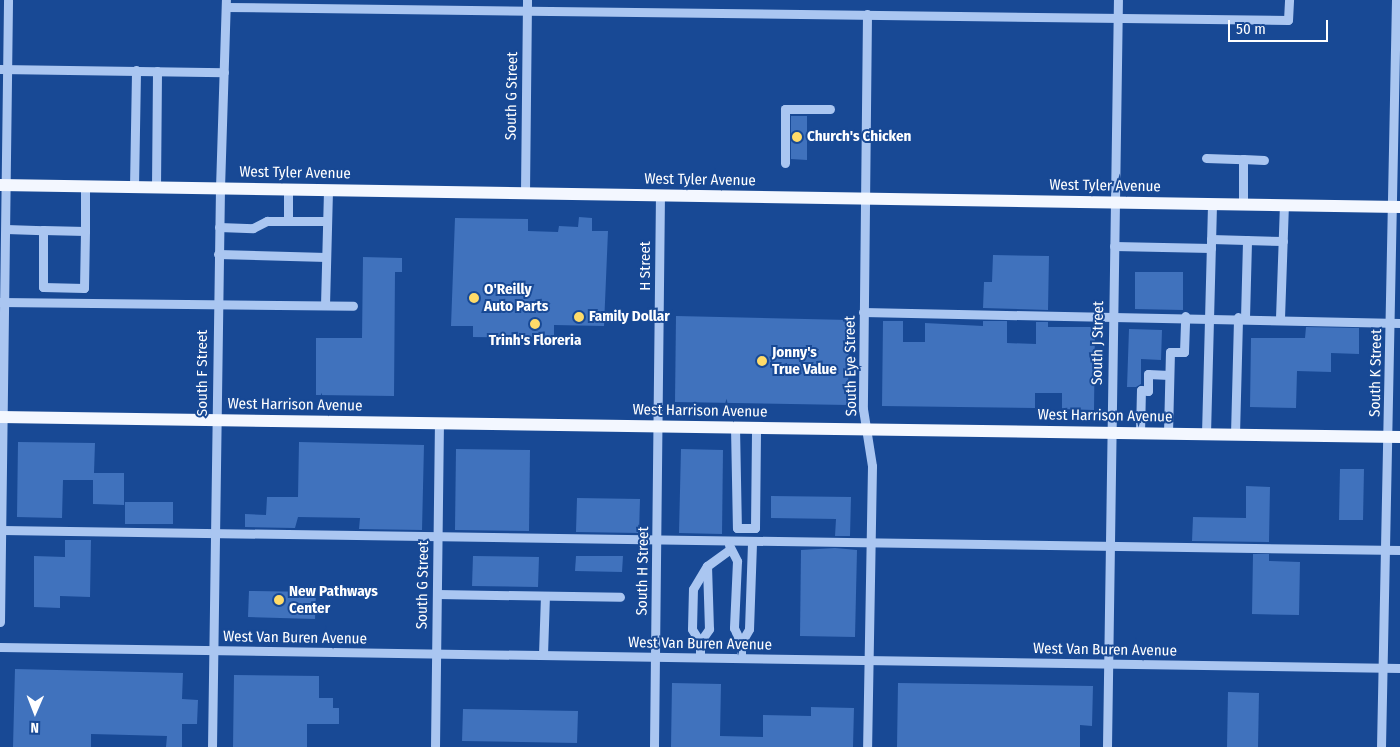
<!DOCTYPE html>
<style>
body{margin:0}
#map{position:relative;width:1400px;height:747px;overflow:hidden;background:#184995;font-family:"Fira Sans Condensed",sans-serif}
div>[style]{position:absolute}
.building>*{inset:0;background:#4072bd}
.minor>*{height:9px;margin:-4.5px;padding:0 4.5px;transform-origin:4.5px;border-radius:4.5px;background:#aac6f1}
.major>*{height:12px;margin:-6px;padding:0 6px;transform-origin:6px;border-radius:6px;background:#f3f7ff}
.dots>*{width:14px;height:14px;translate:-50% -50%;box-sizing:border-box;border:2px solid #184995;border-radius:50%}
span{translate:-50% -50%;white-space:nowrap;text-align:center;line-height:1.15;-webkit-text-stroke:4px #184995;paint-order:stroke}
.street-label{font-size:15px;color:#fff}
.poi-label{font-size:15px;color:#fff;font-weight:700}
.left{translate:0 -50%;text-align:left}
.north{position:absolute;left:10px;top:687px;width:50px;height:50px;-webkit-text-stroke:4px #184995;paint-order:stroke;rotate:181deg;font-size:14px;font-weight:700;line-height:20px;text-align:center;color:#fff}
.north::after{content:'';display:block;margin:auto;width:18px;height:22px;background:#fff;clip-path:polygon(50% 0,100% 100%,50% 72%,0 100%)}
.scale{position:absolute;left:1228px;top:20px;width:100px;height:22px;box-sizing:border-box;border:2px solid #fff;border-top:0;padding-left:6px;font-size:15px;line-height:18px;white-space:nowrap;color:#fff;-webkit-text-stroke:4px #184995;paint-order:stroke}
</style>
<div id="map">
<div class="building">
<i style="clip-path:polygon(791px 116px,807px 116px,807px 160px,791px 159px)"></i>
<i style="clip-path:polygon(579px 217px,592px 218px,592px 231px,608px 231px,604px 326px,554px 325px,554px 338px,473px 337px,473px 326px,451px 326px,455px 218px,528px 219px,528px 231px,558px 232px,559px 226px,578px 227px)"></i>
<i style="clip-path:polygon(993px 255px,1049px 256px,1048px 310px,983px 308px,984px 282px,992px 282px)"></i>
<i style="clip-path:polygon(363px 257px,402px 258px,402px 272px,395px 272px,394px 396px,316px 395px,316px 338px,362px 338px)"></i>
<i style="clip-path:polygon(1135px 272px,1183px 272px,1183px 310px,1135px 309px)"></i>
<i style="clip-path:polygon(676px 316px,849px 320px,848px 405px,675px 402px)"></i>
<i style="clip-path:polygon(883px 321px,903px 321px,903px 342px,925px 342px,925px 323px,983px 326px,983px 321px,1007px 321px,1007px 343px,1036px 344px,1036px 322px,1048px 322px,1048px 327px,1095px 327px,1094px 410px,1062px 409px,1062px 393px,1035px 393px,1035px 408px,882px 406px)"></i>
<i style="clip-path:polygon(1306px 327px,1359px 328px,1359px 354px,1331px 353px,1331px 372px,1297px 371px,1296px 408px,1250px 407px,1251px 338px,1305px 338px)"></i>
<i style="clip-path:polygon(1129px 329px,1162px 330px,1161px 360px,1141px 359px,1141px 384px,1136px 387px,1127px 387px)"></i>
<i style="clip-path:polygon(18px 442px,95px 443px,94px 473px,124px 473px,124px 505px,93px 504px,93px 480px,63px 480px,62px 518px,17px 517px)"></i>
<i style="clip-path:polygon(299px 442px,424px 445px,422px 530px,359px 529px,360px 518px,298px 517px,295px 528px,245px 527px,245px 514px,266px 515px,267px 497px,298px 497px)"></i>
<i style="clip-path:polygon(456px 449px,530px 450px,529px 531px,455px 530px)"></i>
<i style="clip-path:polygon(681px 449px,723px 450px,722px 534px,679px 533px)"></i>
<i style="clip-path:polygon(1340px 469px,1364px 469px,1363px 520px,1339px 520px)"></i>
<i style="clip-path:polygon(1246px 486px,1270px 487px,1269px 542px,1192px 541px,1193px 517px,1246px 518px)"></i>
<i style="clip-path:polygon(771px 496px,851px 497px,850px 536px,835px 536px,836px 519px,771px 518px)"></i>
<i style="clip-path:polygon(577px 498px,640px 499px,639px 533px,576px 532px)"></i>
<i style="clip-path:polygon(125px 502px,173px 502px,173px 524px,125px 524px)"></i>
<i style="clip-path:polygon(65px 540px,91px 540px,90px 597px,60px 596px,60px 608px,34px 607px,34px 556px,65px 557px)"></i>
<i style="clip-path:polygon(835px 548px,857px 550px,855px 637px,800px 636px,801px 550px)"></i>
<i style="clip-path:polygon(1253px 554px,1269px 554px,1269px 561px,1300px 562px,1299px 615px,1252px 614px)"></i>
<i style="clip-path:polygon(473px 556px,539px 557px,538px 587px,472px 586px)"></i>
<i style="clip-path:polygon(576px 556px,623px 556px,622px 572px,575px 571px)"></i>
<i style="clip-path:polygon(249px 591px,316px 592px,315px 619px,248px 617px)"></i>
<i style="clip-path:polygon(15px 669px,183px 673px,182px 699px,198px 700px,197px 724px,182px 724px,182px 747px,166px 747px,167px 736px,91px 734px,91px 747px,13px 747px)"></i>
<i style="clip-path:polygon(234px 675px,319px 676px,319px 698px,333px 698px,333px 708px,339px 708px,339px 724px,307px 724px,307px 747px,233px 747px)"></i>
<i style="clip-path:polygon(672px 683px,721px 684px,720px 736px,763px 737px,763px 715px,811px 716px,811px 707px,854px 708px,853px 747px,671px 747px)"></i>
<i style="clip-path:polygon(898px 683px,1093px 686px,1092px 726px,1080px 725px,1080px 747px,897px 747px)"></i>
<i style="clip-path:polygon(1228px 692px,1259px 693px,1258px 747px,1227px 747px)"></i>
<i style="clip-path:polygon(463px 709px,578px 711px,577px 743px,462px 741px)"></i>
</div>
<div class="minor">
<i style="left:226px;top:7px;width:1062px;rotate:0.7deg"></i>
<i style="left:1288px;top:20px;width:20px;rotate:-87deg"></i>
<i style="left:867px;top:14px;width:395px;rotate:90.6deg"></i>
<i style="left:863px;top:409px;width:58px;rotate:81deg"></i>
<i style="left:872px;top:466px;width:281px;rotate:91deg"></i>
<i style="left:0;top:69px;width:224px;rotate:0.8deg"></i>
<i style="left:1206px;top:158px;width:37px;rotate:2deg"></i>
<i style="left:1243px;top:159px;width:45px;rotate:90deg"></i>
<i style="left:1243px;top:159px;width:21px;rotate:3deg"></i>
<i style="left:785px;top:163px;width:54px;rotate:-90deg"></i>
<i style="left:785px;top:109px;width:45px"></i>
<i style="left:85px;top:186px;width:45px;rotate:90deg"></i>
<i style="left:85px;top:231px;width:57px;rotate:91deg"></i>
<i style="left:84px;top:288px;width:41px;rotate:-178.6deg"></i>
<i style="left:43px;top:287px;width:57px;rotate:-90deg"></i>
<i style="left:43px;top:230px;width:42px;rotate:1.4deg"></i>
<i style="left:134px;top:187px;width:117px;rotate:-89deg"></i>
<i style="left:156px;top:187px;width:116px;rotate:-89.5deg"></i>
<i style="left:288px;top:190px;width:31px;rotate:90deg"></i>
<i style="left:525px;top:193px;width:193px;rotate:-89.4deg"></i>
<i style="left:219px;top:227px;width:34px;rotate:2deg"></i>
<i style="left:253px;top:228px;width:16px;rotate:-27deg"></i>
<i style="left:267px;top:221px;width:60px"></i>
<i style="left:6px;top:229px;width:37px;rotate:2deg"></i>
<i style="left:1211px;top:239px;width:72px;rotate:1.6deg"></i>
<i style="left:1114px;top:246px;width:97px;rotate:1.2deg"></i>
<i style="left:218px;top:254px;width:108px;rotate:1.6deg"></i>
<i style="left:0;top:302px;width:353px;rotate:0.6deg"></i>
<i style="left:325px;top:305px;width:115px;rotate:-88.5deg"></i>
<i style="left:863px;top:312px;width:537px;rotate:1.17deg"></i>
<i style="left:1245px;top:318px;width:78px;rotate:-88.5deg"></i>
<i style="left:1280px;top:318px;width:113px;rotate:-88deg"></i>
<i style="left:735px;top:427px;width:101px;rotate:88.9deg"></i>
<i style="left:737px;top:528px;width:18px"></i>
<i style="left:755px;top:528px;width:100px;rotate:-89.4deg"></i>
<i style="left:1140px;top:433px;width:43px;rotate:-88.7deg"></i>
<i style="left:1141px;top:390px;width:7px;rotate:8deg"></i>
<i style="left:1148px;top:391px;width:17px;rotate:-90deg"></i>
<i style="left:1148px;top:374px;width:21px;rotate:3deg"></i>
<i style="left:1168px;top:433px;width:81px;rotate:-88.6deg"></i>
<i style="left:1170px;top:352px;width:14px"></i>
<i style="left:1184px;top:352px;width:36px;rotate:-88deg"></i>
<i style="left:1206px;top:434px;width:230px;rotate:-88.5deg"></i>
<i style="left:1235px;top:434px;width:117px;rotate:-88.5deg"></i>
<i style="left:2px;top:530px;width:1398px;rotate:0.82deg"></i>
<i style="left:729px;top:545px;width:18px;rotate:63deg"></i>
<i style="left:737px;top:561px;width:67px;rotate:92.6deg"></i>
<i style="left:734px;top:628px;width:17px;rotate:65deg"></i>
<i style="left:741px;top:643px;width:15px;rotate:90deg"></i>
<i style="left:437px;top:594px;width:183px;rotate:0.9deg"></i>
<i style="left:0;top:622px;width:622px;rotate:-89.26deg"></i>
<i style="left:700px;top:642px;width:16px;rotate:-55deg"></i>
<i style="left:709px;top:629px;width:63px;rotate:-91.8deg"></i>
<i style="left:741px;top:643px;width:16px;rotate:-60deg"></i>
<i style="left:749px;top:629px;width:86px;rotate:-88deg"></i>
<i style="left:0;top:647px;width:1400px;rotate:0.86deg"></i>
<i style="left:543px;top:655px;width:59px;rotate:-88.1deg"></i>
<i style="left:700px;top:657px;width:15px;rotate:-90deg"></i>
<i style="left:700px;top:642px;width:15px;rotate:-122deg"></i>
<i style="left:692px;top:629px;width:40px;rotate:-88.6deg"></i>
<i style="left:693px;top:589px;width:27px;rotate:-59deg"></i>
<i style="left:707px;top:566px;width:27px;rotate:-36deg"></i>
<i style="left:212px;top:747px;width:559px;rotate:-89.18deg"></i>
<i style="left:220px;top:188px;width:188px;rotate:-88.2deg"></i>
<i style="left:435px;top:747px;width:323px;rotate:-89.3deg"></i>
<i style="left:654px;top:747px;width:552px;rotate:-89.38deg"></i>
<i style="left:1107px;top:747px;width:747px;rotate:-89.16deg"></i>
<i style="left:1381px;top:747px;width:747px;rotate:-88.85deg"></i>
</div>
<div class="major">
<i style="left:0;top:185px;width:1400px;rotate:0.9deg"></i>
<i style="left:0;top:417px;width:1400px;rotate:0.82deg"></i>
</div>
<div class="dots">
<i style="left:797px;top:137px;background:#ffdb69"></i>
<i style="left:474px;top:298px;background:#ffdb69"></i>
<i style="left:579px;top:317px;background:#ffdb69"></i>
<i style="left:535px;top:324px;background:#ffdb69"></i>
<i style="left:762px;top:361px;background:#ffdb69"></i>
<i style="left:279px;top:600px;background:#ffdb69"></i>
</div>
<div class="street-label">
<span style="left:512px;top:96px;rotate:-89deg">South G Street</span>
<span style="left:295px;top:173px;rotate:1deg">West Tyler Avenue</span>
<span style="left:700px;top:180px;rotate:1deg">West Tyler Avenue</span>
<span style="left:1105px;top:186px;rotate:1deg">West Tyler Avenue</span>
<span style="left:646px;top:266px;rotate:-90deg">H Street</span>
<span style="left:1098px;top:343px;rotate:-89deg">South J Street</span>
<span style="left:851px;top:366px;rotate:-91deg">South Eye Street</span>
<span style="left:203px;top:373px;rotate:-90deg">South F Street</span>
<span style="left:1376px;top:373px;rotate:-89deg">South K Street</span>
<span style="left:295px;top:405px;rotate:1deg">West Harrison Avenue</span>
<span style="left:700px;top:411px;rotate:1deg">West Harrison Avenue</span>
<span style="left:1105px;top:416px;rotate:1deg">West Harrison Avenue</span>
<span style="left:643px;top:571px;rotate:-89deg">South H Street</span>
<span style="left:423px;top:585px;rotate:-89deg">South G Street</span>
<span style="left:295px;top:638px;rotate:1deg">West Van Buren Avenue</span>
<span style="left:700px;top:644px;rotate:1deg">West Van Buren Avenue</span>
<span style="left:1105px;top:650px;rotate:1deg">West Van Buren Avenue</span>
</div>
<div class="poi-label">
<span class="left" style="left:807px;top:137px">Church's Chicken</span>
<span class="left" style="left:484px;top:298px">O'Reilly<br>Auto Parts</span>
<span class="left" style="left:589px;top:317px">Family Dollar</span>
<span style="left:535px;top:341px">Trinh's Floreria</span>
<span class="left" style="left:772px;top:361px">Jonny's<br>True Value</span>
<span class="left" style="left:289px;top:600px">New Pathways<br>Center</span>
</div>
<div class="north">N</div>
<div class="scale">50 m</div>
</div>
